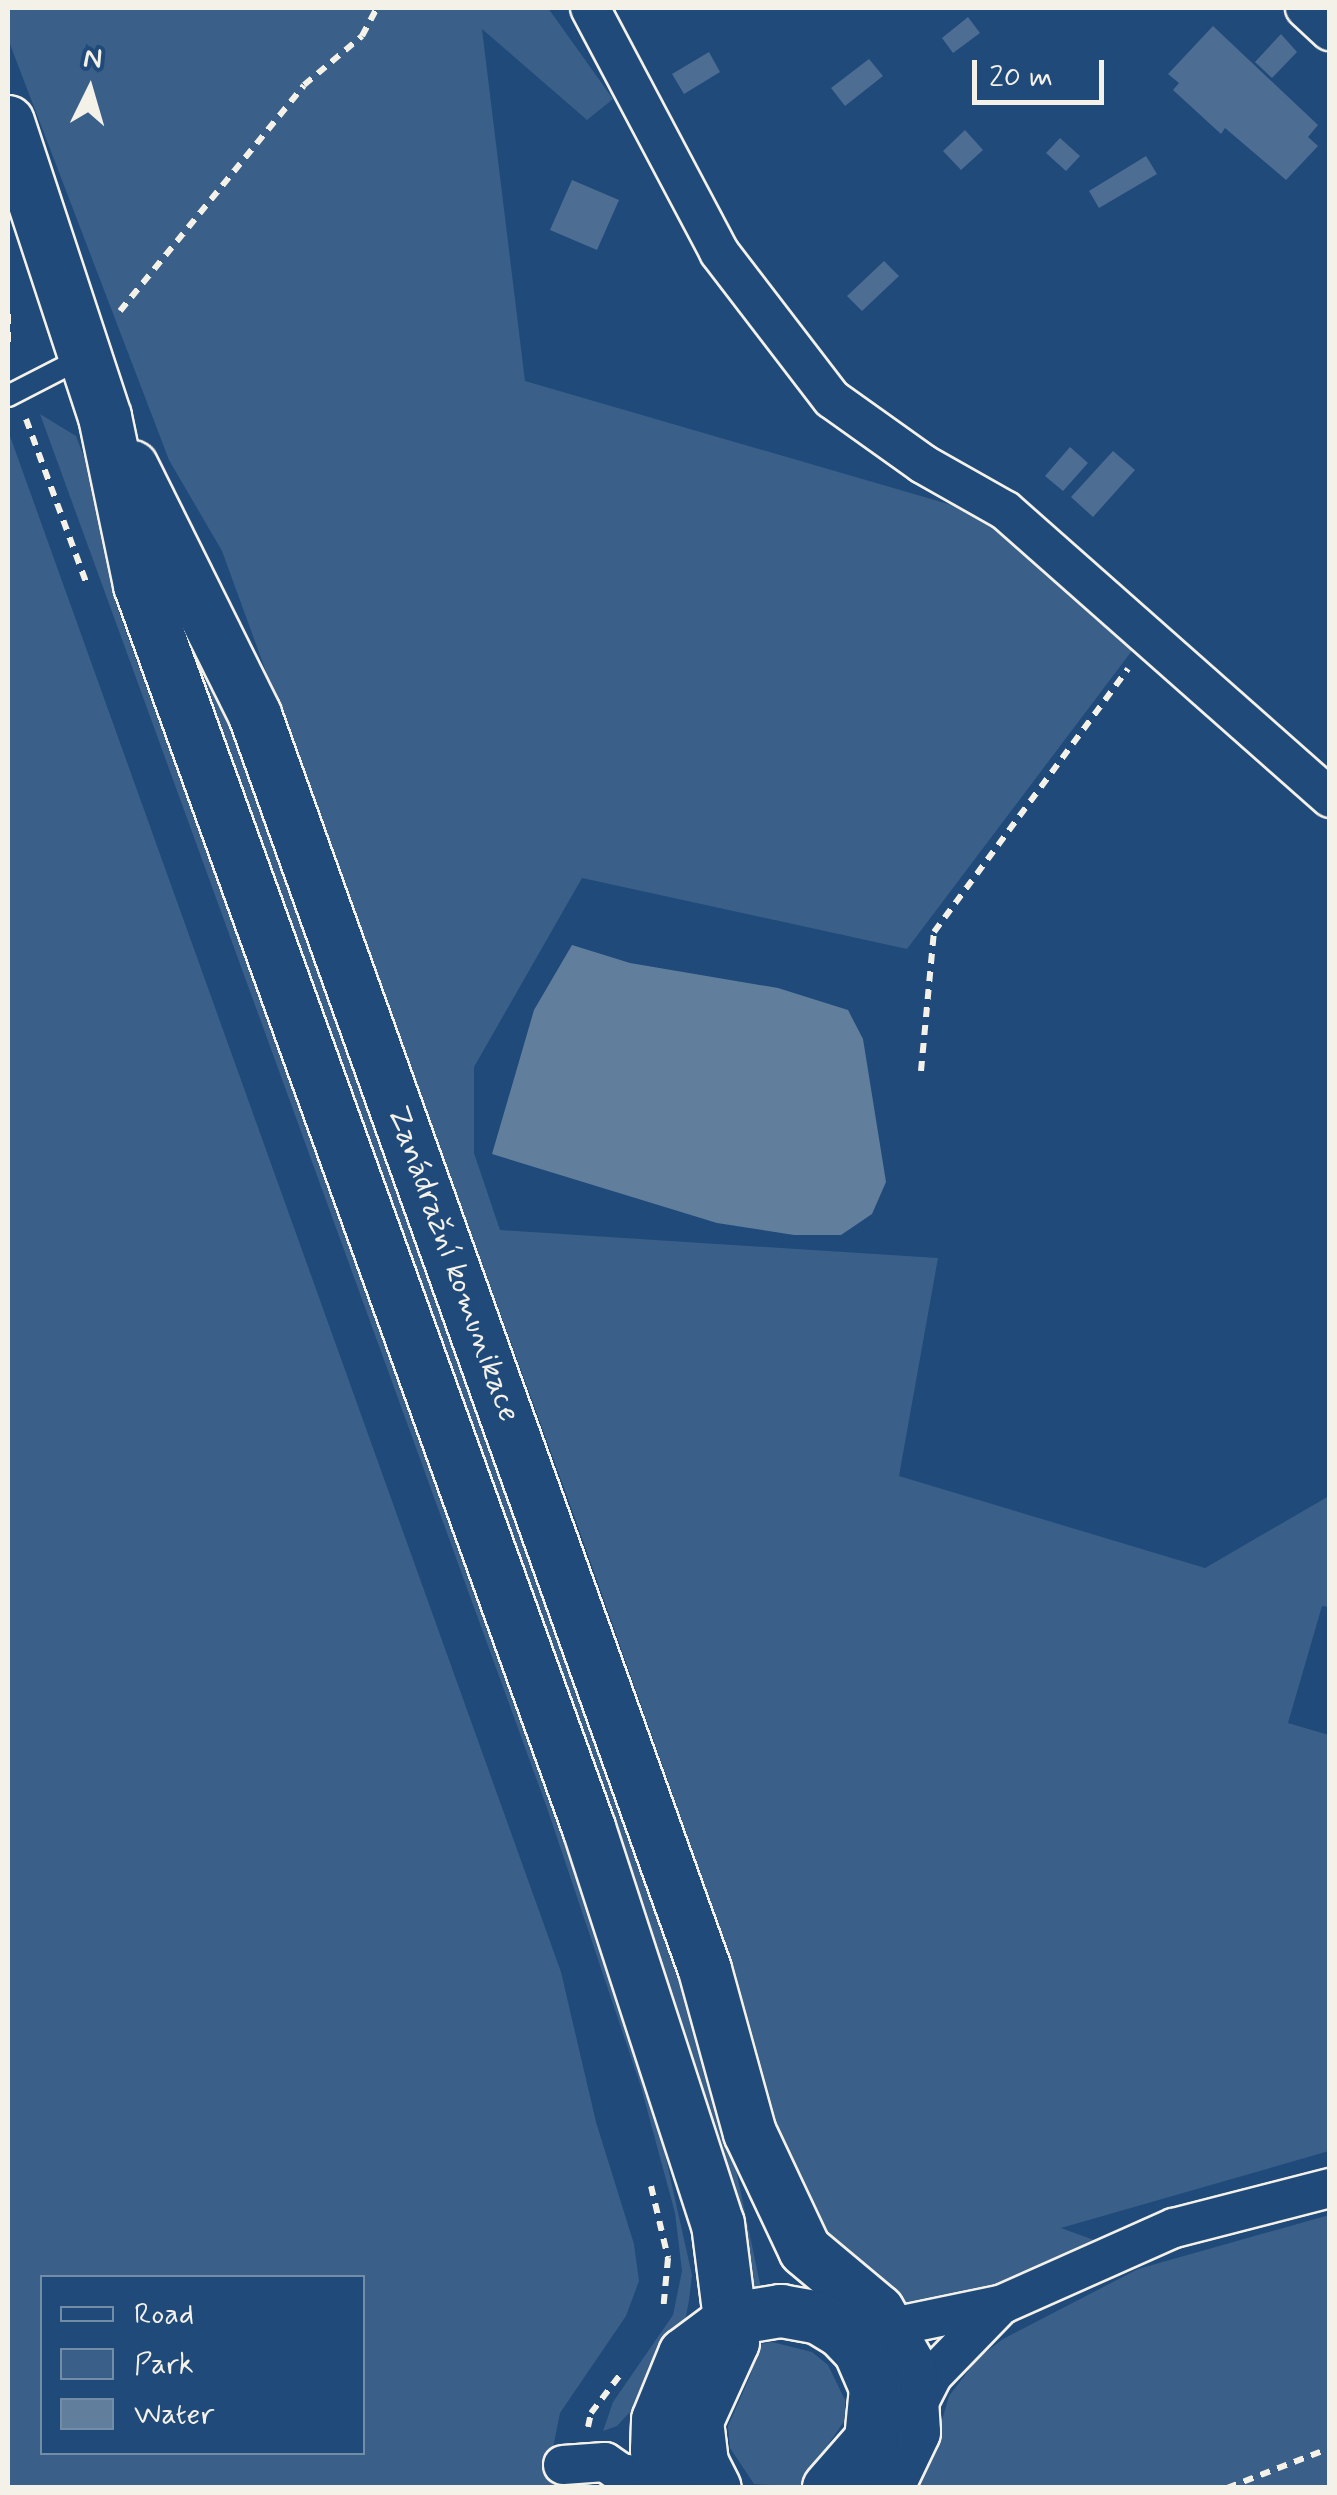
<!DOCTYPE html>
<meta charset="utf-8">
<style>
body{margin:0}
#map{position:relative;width:1337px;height:2495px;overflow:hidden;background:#1f4a7a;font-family:Mynerve,sans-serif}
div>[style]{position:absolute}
.green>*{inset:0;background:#3a5f88}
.water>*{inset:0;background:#627e9d}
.building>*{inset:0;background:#4d6e92}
.path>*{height:6px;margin-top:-3px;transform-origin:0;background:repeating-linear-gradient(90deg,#f4f1e8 0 10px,transparent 0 18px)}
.roads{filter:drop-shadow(2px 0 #f4f1e8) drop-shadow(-2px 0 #f4f1e8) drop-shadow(0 2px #f4f1e8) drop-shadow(0 -2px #f4f1e8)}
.service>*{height:20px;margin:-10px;padding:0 10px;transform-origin:10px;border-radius:10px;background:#1f4a7a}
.minor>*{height:38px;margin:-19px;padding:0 19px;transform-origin:19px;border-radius:19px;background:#1f4a7a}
.secondary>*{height:52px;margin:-26px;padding:0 26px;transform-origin:26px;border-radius:26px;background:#1f4a7a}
span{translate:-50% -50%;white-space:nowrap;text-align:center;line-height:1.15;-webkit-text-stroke:8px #1f4a7a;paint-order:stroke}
.street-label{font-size:32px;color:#f4f1e8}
.frame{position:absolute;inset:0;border:10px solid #f4f1e8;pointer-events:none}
.legend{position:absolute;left:40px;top:2275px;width:325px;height:180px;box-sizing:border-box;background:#1f4a7a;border:2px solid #748da6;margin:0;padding:12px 18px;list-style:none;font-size:30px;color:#f4f1e8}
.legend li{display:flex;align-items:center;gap:20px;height:50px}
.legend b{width:50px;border:2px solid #748da6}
.north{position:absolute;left:40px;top:40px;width:100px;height:100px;-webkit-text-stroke:8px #1f4a7a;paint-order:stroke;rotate:5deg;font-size:28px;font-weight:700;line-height:40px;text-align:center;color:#f4f1e8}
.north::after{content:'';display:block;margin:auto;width:35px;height:45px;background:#f4f1e8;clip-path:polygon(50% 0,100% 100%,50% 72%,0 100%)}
.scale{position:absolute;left:972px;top:60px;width:132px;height:45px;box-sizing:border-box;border:5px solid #f4f1e8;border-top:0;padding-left:12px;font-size:30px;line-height:35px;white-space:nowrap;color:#f4f1e8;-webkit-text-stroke:8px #1f4a7a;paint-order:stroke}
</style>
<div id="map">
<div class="green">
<i style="clip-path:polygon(8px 8px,548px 8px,613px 99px,587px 120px,482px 29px,525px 381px,993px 517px,1134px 648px,907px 949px,582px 878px,474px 1067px,474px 1153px,500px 1230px,938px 1258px,899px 1476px,1205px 1568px,1329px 1496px,1329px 1607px,1322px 1606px,1288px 1723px,1329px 1735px,1329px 2151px,1061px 2228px,1105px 2244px,1019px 2285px,909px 2310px,848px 2271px,793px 2187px,708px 1894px,571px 1507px,222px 551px,169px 460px,8px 39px)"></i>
<i style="clip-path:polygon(40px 414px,76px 436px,86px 462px,117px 607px,561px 1821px,658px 2123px,692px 2275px,689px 2300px,685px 2322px,644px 2397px,617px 2426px,603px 2431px,613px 2402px,673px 2315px,682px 2271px,675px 2213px,641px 2087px,547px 1808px)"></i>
<i style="clip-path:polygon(evenodd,10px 436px,561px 1972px,596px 2122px,634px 2244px,639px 2281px,626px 2316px,560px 2413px,553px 2448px,556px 2487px,8px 2488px,10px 436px,42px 2278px,362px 2278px,362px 2452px,42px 2452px,42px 2278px)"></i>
<i style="clip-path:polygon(155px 567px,193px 618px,661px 1910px,730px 2141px,762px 2293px,746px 2296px,682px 2037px,619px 1832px)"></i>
<i style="clip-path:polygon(1329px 2215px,1329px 2487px,915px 2488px,931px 2458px,949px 2396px,978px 2358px,1003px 2339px,1138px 2269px)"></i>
<i style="clip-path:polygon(772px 2342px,812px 2352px,828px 2365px,845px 2400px,845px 2420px,799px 2487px,754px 2484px,730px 2448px,728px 2426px,751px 2374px,755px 2345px)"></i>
</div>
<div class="water">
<i style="clip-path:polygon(572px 945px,630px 963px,778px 988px,848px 1010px,863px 1039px,886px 1182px,872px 1214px,841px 1235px,794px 1235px,717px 1223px,492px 1154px,534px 1010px)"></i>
</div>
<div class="building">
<i style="clip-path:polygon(968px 17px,980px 33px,953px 53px,942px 38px)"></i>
<i style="clip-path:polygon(1213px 26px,1318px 125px,1308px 137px,1318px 146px,1286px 180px,1225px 128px,1221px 134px,1173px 90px,1179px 83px,1168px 74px)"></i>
<i style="clip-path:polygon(1281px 34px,1297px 52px,1272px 78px,1255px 62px)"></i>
<i style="clip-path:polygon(709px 52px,720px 72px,684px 94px,672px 74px)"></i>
<i style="clip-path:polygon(869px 59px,883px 76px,845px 106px,831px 88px)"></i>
<i style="clip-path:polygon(965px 130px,983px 150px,961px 170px,943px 151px)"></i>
<i style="clip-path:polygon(1060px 138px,1080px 156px,1066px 171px,1046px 153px)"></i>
<i style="clip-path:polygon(1146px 156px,1157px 174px,1099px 208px,1089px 191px)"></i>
<i style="clip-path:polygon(572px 180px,619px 200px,597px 250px,550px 230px)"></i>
<i style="clip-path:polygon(884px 261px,899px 276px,862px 311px,847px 296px)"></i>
<i style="clip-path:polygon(1070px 447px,1088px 463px,1063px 491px,1045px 476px)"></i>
<i style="clip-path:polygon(1113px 451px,1135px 470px,1093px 517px,1071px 497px)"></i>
</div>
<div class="path">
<i style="left:120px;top:311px;width:291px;rotate:-50.8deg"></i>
<i style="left:304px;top:85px;width:76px;rotate:-40.2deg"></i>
<i style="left:362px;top:36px;width:32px;rotate:-62deg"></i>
<i style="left:8px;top:314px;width:28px;rotate:90deg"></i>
<i style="left:26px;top:419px;width:177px;rotate:69.8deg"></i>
<i style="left:921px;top:1071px;width:140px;rotate:-84.7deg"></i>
<i style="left:934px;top:932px;width:327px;rotate:-53.6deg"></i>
<i style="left:651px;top:2186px;width:74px;rotate:76.7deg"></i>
<i style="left:668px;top:2258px;width:53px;rotate:95.4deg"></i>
<i style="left:588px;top:2427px;width:14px;rotate:-78deg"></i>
<i style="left:591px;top:2413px;width:53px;rotate:-52.7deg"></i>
<i style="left:1227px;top:2488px;width:110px;rotate:-21.2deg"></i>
</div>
<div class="roads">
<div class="service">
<i style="left:8px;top:396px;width:85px;rotate:-27.2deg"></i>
</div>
<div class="minor">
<i style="left:590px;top:8px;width:276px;rotate:62.1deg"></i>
<i style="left:719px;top:252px;width:185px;rotate:52.5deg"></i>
<i style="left:832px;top:399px;width:112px;rotate:35.5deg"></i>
<i style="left:923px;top:464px;width:95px;rotate:29.5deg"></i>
<i style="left:1006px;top:511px;width:433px;rotate:41.5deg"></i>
<i style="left:1305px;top:8px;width:34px;rotate:43deg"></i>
<i style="left:868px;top:2332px;width:138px;rotate:-11.7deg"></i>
<i style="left:1003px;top:2304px;width:187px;rotate:-24deg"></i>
<i style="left:1174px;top:2228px;width:161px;rotate:-14.4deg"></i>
<i style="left:916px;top:2408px;width:37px;rotate:-63deg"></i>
<i style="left:933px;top:2375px;width:92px;rotate:-45.9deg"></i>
<i style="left:563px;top:2465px;width:42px;rotate:-4.1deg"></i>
<i style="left:605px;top:2462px;width:19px;rotate:35deg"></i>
<i style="left:621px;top:2473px;width:67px;rotate:8.6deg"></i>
</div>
<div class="secondary">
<i style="left:8px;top:122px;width:311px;rotate:71.8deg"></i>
<i style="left:105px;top:417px;width:172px;rotate:78.2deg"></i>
<i style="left:140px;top:585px;width:1322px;rotate:70.14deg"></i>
<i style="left:589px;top:1828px;width:416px;rotate:72deg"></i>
<i style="left:718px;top:2224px;width:119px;rotate:82.8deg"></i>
<i style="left:733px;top:2342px;width:87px;rotate:114.5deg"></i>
<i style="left:697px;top:2421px;width:42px;rotate:83.2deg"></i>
<i style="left:702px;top:2463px;width:28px;rotate:63deg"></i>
<i style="left:132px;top:467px;width:277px;rotate:63.6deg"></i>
<i style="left:255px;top:715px;width:1333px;rotate:70.27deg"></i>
<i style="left:705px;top:1970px;width:169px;rotate:74.6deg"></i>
<i style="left:750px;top:2133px;width:129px;rotate:64.8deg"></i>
<i style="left:805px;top:2250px;width:95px;rotate:39.9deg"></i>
<i style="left:878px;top:2311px;width:64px;rotate:60.3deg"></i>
<i style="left:910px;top:2367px;width:65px;rotate:86.5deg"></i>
<i style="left:914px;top:2432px;width:62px;rotate:115.7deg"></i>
<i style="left:667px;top:2488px;width:39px;rotate:-105deg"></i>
<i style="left:657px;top:2450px;width:30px;rotate:-88deg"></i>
<i style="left:658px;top:2420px;width:71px;rotate:-67.8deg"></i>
<i style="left:685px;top:2354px;width:59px;rotate:-36.7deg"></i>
<i style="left:732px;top:2319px;width:50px;rotate:-9.3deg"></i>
<i style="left:781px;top:2311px;width:39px;rotate:10deg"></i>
<i style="left:819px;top:2318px;width:26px;rotate:31deg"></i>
<i style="left:841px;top:2331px;width:28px;rotate:46deg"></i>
<i style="left:860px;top:2351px;width:40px;rotate:66.6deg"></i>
<i style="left:876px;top:2388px;width:52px;rotate:95.5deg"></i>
<i style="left:871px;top:2440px;width:64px;rotate:131.2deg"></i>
</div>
</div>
<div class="street-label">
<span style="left:453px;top:1264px;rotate:70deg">Zanádražní komunikace</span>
</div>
<div class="frame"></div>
<ul class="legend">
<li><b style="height:12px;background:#1f4a7a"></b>Road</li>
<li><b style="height:28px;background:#3a5f88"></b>Park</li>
<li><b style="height:28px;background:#627e9d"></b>Water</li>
</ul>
<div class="north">N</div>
<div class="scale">20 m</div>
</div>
